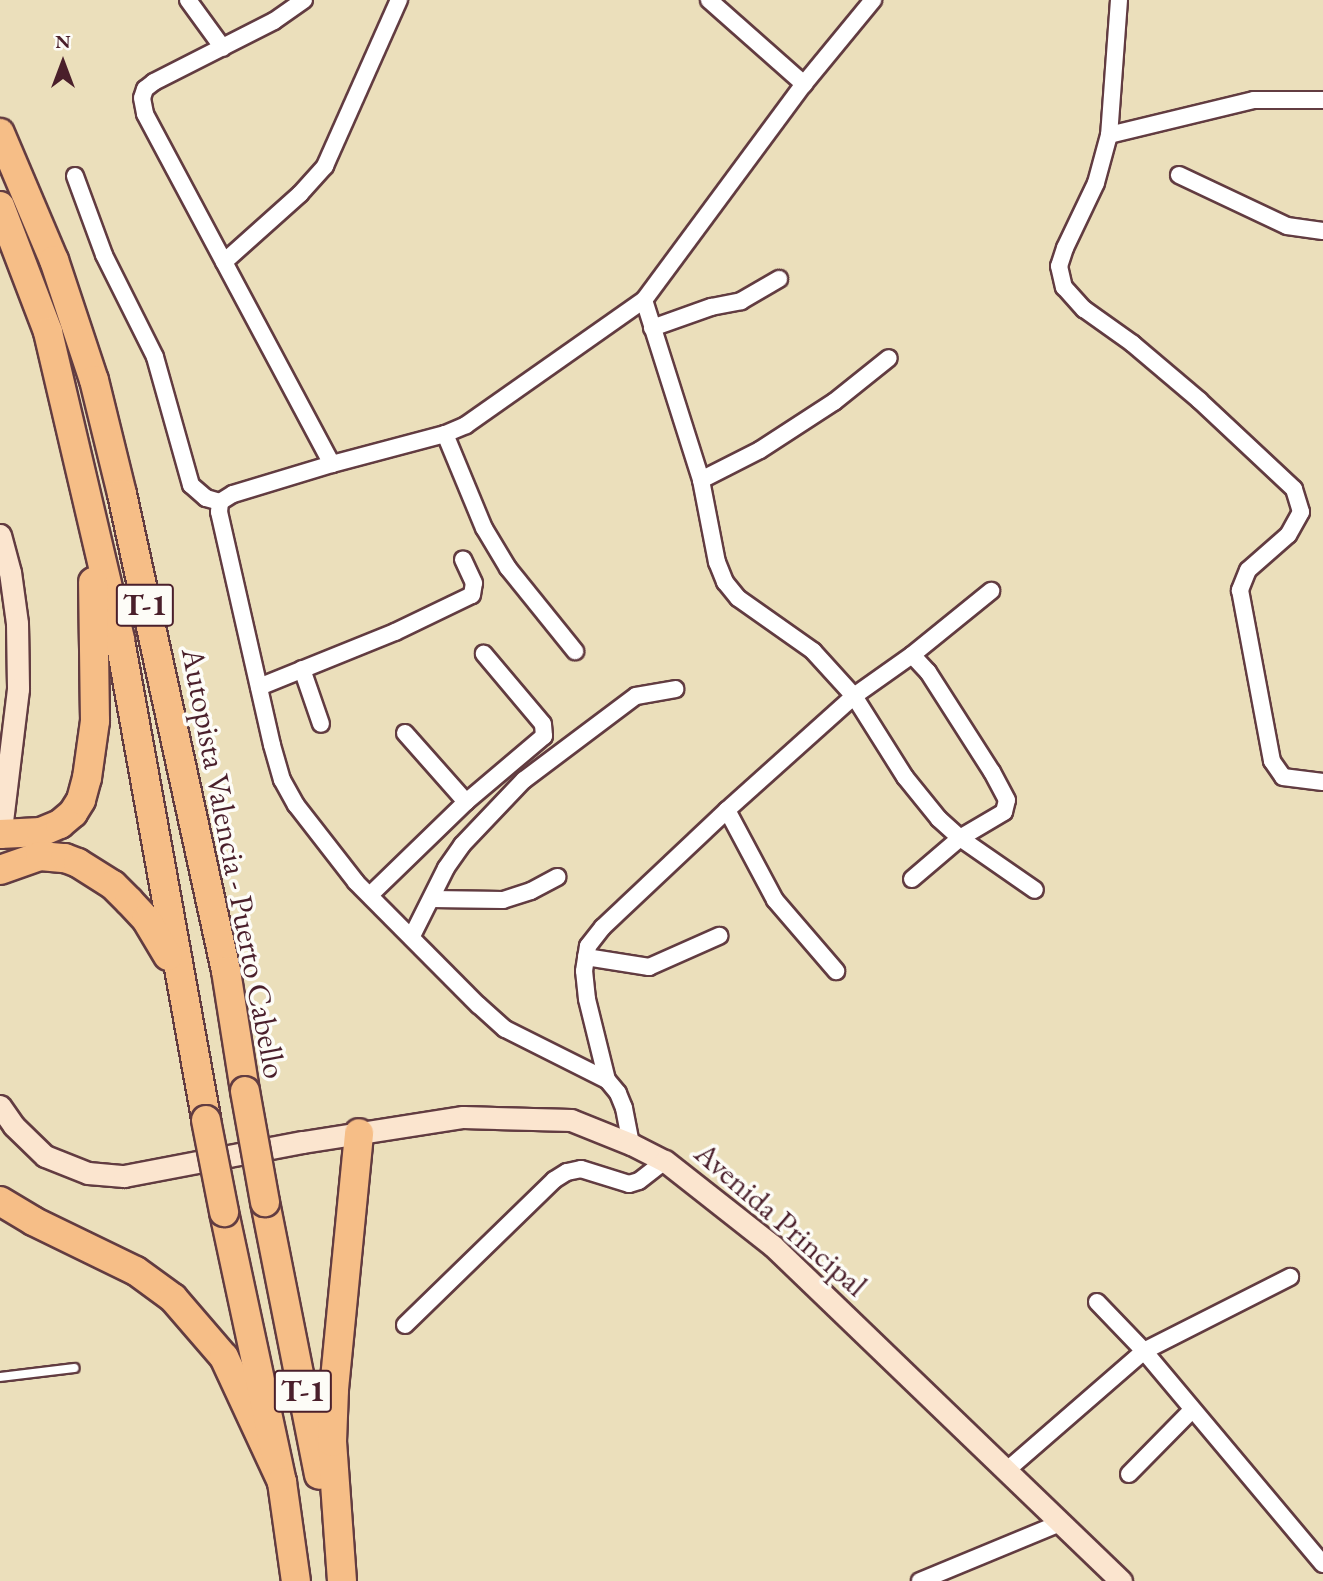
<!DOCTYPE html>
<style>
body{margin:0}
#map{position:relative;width:1323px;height:1581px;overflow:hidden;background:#ebdfbb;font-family:"EB Garamond",serif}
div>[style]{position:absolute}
.roads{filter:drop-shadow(2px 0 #623c41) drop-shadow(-2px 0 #623c41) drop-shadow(0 2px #623c41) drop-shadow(0 -2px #623c41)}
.lane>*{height:8px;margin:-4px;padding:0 4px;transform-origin:4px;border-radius:4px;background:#fff}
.street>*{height:16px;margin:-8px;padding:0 8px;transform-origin:8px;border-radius:8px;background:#fff}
.secondary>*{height:21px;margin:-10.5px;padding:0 10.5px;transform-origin:10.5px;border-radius:10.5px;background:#fbe5cf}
.highway>*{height:28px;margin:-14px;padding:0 14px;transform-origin:14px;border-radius:14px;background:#f6be87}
.bridges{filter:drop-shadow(2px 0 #623c41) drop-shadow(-2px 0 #623c41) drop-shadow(0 2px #623c41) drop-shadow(0 -2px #623c41)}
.highway-bridge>*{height:28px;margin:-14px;padding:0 14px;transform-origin:14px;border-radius:14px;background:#f6be87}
span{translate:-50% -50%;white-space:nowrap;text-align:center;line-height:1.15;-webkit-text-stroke:7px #fdfcf7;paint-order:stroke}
.shield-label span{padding:2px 5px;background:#fdfcf7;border:2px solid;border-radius:5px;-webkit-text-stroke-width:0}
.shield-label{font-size:30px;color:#4a1f2b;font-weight:700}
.street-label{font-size:32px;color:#4a1f2b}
.north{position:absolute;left:28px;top:28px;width:70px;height:70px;-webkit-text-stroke:5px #fdfcf7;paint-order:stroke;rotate:0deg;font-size:19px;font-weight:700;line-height:28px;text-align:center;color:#4a1f2b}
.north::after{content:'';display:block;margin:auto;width:24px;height:32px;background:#4a1f2b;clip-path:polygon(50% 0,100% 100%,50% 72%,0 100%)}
</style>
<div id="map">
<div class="roads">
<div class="lane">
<i style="left:0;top:1377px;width:75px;rotate:-6.9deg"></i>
</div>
<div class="street">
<i style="left:188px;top:0;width:59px;rotate:53.9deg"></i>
<i style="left:304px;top:0;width:37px;rotate:145deg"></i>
<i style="left:274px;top:21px;width:135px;rotate:153.1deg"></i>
<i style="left:154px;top:82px;width:11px;rotate:142deg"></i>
<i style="left:145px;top:89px;width:9px;rotate:108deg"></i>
<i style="left:142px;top:98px;width:16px;rotate:79deg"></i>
<i style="left:145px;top:114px;width:397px;rotate:61.9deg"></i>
<i style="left:709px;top:0;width:127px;rotate:41.5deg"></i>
<i style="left:1119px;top:0;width:135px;rotate:94.2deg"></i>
<i style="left:1109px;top:135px;width:50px;rotate:105.2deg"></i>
<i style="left:1096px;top:183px;width:72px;rotate:115.5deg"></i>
<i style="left:1065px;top:248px;width:19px;rotate:108deg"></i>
<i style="left:1059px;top:266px;width:22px;rotate:77deg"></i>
<i style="left:1064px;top:287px;width:30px;rotate:48deg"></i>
<i style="left:1084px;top:309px;width:60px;rotate:35.5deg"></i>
<i style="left:1133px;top:344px;width:87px;rotate:40.3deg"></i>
<i style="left:1199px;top:400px;width:130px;rotate:43.1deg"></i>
<i style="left:1294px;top:489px;width:24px;rotate:73deg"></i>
<i style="left:1301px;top:512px;width:26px;rotate:119deg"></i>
<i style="left:1288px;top:535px;width:53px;rotate:138.8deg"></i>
<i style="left:1248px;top:570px;width:22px;rotate:112deg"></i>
<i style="left:1240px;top:590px;width:174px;rotate:79.4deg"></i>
<i style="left:1272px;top:761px;width:19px;rotate:55deg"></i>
<i style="left:1283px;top:777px;width:40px;rotate:7.1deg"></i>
<i style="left:1109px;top:135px;width:149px;rotate:-13.6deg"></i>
<i style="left:1254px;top:100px;width:69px"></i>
<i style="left:1179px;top:175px;width:119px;rotate:25.3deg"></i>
<i style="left:1287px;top:226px;width:36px;rotate:8deg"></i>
<i style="left:75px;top:176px;width:84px;rotate:69.8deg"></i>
<i style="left:104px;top:255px;width:114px;rotate:63.4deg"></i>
<i style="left:155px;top:357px;width:133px;rotate:74.3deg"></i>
<i style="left:191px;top:485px;width:20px;rotate:41deg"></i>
<i style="left:206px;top:498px;width:15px;rotate:16deg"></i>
<i style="left:224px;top:262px;width:102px;rotate:-41.8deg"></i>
<i style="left:300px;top:194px;width:38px;rotate:-48deg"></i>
<i style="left:325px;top:166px;width:182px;rotate:-66deg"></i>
<i style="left:644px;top:300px;width:189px;rotate:72.4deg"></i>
<i style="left:701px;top:480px;width:84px;rotate:79deg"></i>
<i style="left:717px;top:562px;width:22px;rotate:68deg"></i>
<i style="left:725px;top:582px;width:21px;rotate:51deg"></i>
<i style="left:738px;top:598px;width:92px;rotate:35.2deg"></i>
<i style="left:813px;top:651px;width:61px;rotate:47.7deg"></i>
<i style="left:854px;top:696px;width:96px;rotate:57.8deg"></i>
<i style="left:905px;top:777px;width:54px;rotate:51deg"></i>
<i style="left:939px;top:819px;width:28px;rotate:42deg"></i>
<i style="left:960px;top:838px;width:51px;rotate:-30.6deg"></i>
<i style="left:1004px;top:812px;width:12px;rotate:-76deg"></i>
<i style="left:1007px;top:800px;width:32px;rotate:-118deg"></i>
<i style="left:992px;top:772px;width:119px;rotate:-122.6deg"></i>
<i style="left:928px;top:672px;width:23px;rotate:-133deg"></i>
<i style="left:652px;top:328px;width:63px;rotate:-19.6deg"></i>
<i style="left:711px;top:307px;width:31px;rotate:-11deg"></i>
<i style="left:741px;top:301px;width:44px;rotate:-30.1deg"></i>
<i style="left:445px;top:434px;width:102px;rotate:67.5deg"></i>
<i style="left:484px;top:528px;width:47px;rotate:59deg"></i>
<i style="left:508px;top:568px;width:107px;rotate:51.1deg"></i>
<i style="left:701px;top:480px;width:66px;rotate:-27deg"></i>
<i style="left:760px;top:450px;width:88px;rotate:-33deg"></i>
<i style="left:834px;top:402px;width:70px;rotate:-38.7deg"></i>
<i style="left:302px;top:669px;width:58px;rotate:70.9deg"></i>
<i style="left:259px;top:687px;width:147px;rotate:-22deg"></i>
<i style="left:395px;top:632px;width:85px;rotate:-25.7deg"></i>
<i style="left:472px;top:595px;width:12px;rotate:-81deg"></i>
<i style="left:474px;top:583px;width:26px;rotate:-115deg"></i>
<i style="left:405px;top:733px;width:92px;rotate:48.5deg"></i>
<i style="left:727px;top:810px;width:102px;rotate:61.9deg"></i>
<i style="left:775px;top:900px;width:94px;rotate:49.3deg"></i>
<i style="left:912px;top:879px;width:63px;rotate:-40.5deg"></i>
<i style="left:960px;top:838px;width:91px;rotate:34.7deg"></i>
<i style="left:370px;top:895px;width:134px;rotate:-44.1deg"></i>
<i style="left:466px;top:802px;width:102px;rotate:-40.2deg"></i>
<i style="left:544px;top:736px;width:12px;rotate:-95deg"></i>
<i style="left:543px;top:724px;width:92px;rotate:-130.1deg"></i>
<i style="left:432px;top:899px;width:71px;rotate:0.8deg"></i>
<i style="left:503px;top:900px;width:29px;rotate:-18deg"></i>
<i style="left:531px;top:891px;width:30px;rotate:-28deg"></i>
<i style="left:412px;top:936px;width:76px;rotate:-63.4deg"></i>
<i style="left:446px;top:868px;width:28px;rotate:-55deg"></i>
<i style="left:462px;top:845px;width:90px;rotate:-46.4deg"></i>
<i style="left:524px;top:780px;width:140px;rotate:-36.9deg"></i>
<i style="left:636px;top:696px;width:40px;rotate:-10deg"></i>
<i style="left:586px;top:957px;width:64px;rotate:9deg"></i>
<i style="left:649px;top:967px;width:77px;rotate:-23.9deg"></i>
<i style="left:607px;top:1080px;width:114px;rotate:-153.4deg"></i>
<i style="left:505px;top:1029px;width:36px;rotate:-138deg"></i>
<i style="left:478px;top:1005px;width:173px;rotate:-134.8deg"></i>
<i style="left:356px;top:882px;width:98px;rotate:-127.9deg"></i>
<i style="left:296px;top:805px;width:29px;rotate:-119deg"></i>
<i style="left:282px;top:780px;width:36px;rotate:-106deg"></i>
<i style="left:272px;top:745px;width:239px;rotate:-102.8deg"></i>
<i style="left:219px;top:512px;width:10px;rotate:-84deg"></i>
<i style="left:220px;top:502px;width:15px;rotate:-32deg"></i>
<i style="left:233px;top:494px;width:103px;rotate:-16.9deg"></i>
<i style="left:332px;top:464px;width:117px;rotate:-14.9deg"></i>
<i style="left:445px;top:434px;width:23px;rotate:-23deg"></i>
<i style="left:466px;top:425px;width:218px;rotate:-35.1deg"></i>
<i style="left:644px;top:300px;width:269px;rotate:-53.5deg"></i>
<i style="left:804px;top:84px;width:109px;rotate:-50.6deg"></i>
<i style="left:631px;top:1144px;width:37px;rotate:-101deg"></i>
<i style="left:624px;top:1108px;width:16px;rotate:-112deg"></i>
<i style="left:618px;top:1093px;width:17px;rotate:-130deg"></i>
<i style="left:607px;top:1080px;width:83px;rotate:-103.9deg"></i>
<i style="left:587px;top:999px;width:28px;rotate:-96deg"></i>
<i style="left:584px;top:971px;width:25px;rotate:-81deg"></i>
<i style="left:588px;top:946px;width:24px;rotate:-52deg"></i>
<i style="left:603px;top:927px;width:170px;rotate:-43.3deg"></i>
<i style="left:727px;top:810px;width:171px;rotate:-41.9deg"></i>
<i style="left:854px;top:696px;width:71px;rotate:-35.3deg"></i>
<i style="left:912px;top:655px;width:102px;rotate:-39deg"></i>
<i style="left:1097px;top:1302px;width:68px;rotate:46.2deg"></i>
<i style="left:1144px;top:1351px;width:164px;rotate:-26.9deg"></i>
<i style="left:405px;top:1325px;width:208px;rotate:-44.2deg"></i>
<i style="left:554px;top:1180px;width:15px;rotate:-32deg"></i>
<i style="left:567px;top:1172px;width:14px;rotate:-12deg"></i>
<i style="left:581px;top:1169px;width:50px;rotate:17.4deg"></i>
<i style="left:629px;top:1184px;width:10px;rotate:-17deg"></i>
<i style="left:639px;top:1181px;width:33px;rotate:-38deg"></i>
<i style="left:1006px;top:1471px;width:183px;rotate:-41deg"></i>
<i style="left:1144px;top:1351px;width:278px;rotate:50deg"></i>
<i style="left:1129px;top:1474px;width:90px;rotate:-45.5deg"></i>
<i style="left:920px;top:1581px;width:152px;rotate:-22.5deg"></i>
</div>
<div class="secondary">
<i style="left:0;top:535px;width:38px;rotate:75deg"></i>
<i style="left:10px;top:572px;width:51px;rotate:82.2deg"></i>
<i style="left:17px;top:623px;width:66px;rotate:89.1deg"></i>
<i style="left:18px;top:689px;width:149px;rotate:96.9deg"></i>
<i style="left:0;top:1106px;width:24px;rotate:55deg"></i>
<i style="left:14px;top:1126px;width:43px;rotate:44.1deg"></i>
<i style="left:45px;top:1156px;width:46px;rotate:21.6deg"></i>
<i style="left:88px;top:1173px;width:36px;rotate:5deg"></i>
<i style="left:124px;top:1176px;width:182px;rotate:-10.8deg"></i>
<i style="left:303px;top:1142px;width:162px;rotate:-8.9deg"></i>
<i style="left:463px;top:1117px;width:108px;rotate:1.6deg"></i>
<i style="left:571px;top:1120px;width:65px;rotate:21.8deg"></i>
<i style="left:631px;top:1144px;width:38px;rotate:27deg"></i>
<i style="left:665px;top:1161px;width:137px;rotate:38.2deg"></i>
<i style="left:773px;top:1246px;width:483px;rotate:43.9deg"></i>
</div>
<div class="highway">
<i style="left:0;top:133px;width:138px;rotate:67deg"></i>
<i style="left:54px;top:260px;width:126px;rotate:71.6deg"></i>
<i style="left:94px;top:380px;width:117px;rotate:76.2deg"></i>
<i style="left:122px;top:494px;width:488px;rotate:77.7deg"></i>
<i style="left:226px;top:971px;width:121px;rotate:81deg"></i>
<i style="left:0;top:206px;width:135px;rotate:69.1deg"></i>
<i style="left:48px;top:332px;width:316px;rotate:76.8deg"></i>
<i style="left:120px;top:640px;width:488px;rotate:79.8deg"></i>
<i style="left:0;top:834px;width:41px;rotate:-2.8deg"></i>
<i style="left:41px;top:832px;width:21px;rotate:-23deg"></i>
<i style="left:60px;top:824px;width:17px;rotate:-40deg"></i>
<i style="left:73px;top:813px;width:15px;rotate:-58deg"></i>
<i style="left:81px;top:800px;width:23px;rotate:-75deg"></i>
<i style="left:87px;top:778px;width:58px;rotate:-82deg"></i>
<i style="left:95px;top:721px;width:139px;rotate:-90.8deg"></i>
<i style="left:0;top:870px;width:42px;rotate:-19.3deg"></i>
<i style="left:40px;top:856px;width:25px;rotate:5deg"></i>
<i style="left:65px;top:858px;width:14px;rotate:21deg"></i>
<i style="left:78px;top:863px;width:41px;rotate:32.2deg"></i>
<i style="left:113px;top:885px;width:23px;rotate:45deg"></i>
<i style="left:129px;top:901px;width:25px;rotate:47deg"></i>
<i style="left:146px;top:919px;width:43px;rotate:59.3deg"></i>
<i style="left:0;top:1201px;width:39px;rotate:31deg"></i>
<i style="left:33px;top:1221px;width:114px;rotate:25.9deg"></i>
<i style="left:136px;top:1271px;width:46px;rotate:36.1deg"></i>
<i style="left:173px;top:1298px;width:78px;rotate:49.2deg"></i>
<i style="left:224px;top:1357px;width:138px;rotate:65.1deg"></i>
<i style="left:265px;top:1202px;width:278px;rotate:78.8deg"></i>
<i style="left:224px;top:1212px;width:276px;rotate:77.9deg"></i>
<i style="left:282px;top:1482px;width:100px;rotate:82deg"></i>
<i style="left:342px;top:1581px;width:139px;rotate:-94.1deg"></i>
<i style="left:332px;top:1442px;width:53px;rotate:-87.8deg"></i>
<i style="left:334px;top:1389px;width:257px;rotate:-84.4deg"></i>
</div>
</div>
<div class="bridges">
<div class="highway-bridge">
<i style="left:245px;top:1091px;width:113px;rotate:79.8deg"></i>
<i style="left:206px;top:1120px;width:94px;rotate:78.9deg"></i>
</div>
</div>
<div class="shield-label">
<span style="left:145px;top:605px">T-1</span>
<span style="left:303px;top:1391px">T-1</span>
</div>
<div class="street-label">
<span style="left:234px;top:863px;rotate:79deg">Autopista Valencia - Puerto Cabello</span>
<span style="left:781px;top:1219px;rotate:41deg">Avenida Principal</span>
</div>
<div class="north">N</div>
</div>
